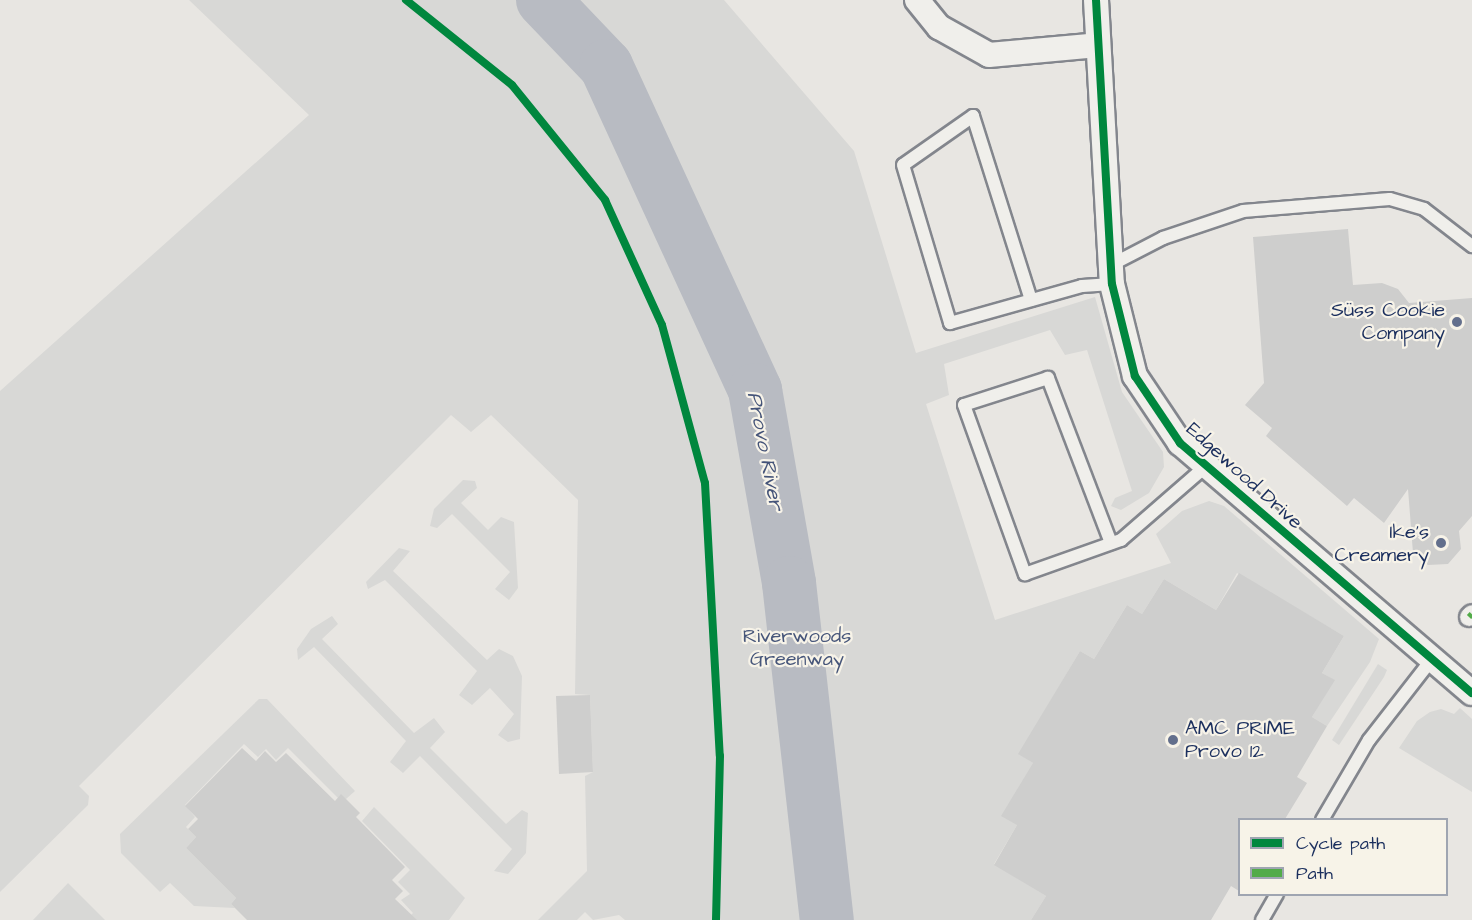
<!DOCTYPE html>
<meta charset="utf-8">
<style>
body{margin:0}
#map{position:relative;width:1472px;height:920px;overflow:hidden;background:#e8e6e2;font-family:"Architects Daughter",sans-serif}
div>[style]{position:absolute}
.green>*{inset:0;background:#d8d8d6}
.river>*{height:54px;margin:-27px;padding:0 27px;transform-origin:27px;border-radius:27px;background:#b8bbc2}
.building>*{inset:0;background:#cececd}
.roads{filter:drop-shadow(2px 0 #83868d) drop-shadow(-2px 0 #83868d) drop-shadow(0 2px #83868d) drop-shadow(0 -2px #83868d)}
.service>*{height:12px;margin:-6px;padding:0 6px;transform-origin:6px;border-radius:6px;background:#f0efeb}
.pedestrian>*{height:18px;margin:-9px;padding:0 9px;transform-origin:9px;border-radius:9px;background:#f0efeb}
.minor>*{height:24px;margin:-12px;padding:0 12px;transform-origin:12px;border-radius:12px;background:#f0efeb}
.quiet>*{height:6px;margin-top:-3px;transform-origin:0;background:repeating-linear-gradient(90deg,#52ab49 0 12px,transparent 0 18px)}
.cycleway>*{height:8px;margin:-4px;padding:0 4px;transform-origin:4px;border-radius:4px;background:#00873e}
.dots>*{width:16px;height:16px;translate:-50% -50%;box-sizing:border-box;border:3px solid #f7f3e8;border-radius:50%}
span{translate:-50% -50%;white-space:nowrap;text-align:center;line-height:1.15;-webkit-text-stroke:4.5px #f7f3e8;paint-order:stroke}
.poi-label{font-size:20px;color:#1b2f5e}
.right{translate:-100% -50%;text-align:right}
.left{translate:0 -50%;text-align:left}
.street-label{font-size:20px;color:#1b2f5e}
.park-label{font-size:20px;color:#47567a}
.water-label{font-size:21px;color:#445378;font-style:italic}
.legend{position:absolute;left:1238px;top:818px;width:210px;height:78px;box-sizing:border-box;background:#f7f3e8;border:2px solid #9fa5b1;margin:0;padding:8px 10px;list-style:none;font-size:18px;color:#1b2f5e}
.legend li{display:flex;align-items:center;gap:12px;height:30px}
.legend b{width:30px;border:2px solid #9fa5b1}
</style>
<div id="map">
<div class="green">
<i style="clip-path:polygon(189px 0,724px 0,854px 151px,916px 353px,1095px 297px,1122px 392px,1163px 452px,1164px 467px,1149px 493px,1121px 510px,1111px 506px,1115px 498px,1132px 491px,1087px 350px,1065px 355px,1050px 330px,944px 364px,949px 395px,926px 404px,995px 620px,1171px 563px,1156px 534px,1182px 511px,1209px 501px,1224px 506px,1379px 639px,1370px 662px,1327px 726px,1312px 717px,1334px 680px,1322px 673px,1344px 636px,1237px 573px,1216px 610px,1164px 579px,1142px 614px,1127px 605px,1094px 659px,1080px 651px,1019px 754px,1033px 763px,1017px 825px,994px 864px,1046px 896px,1031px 920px,625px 920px,619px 915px,593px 920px,585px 912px,577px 920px,538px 920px,587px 871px,585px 776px,593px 772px,590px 695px,575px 694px,578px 500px,491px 415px,471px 432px,451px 415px,79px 786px,89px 796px,88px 805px,0 892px,0 391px,309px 115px)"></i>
<i style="clip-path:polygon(463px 480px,475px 481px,477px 488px,461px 503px,488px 530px,501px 517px,514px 522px,518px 588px,509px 600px,495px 589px,510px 572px,452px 514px,437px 528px,430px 526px,434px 509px)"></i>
<i style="clip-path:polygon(399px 548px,410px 551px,393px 571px,487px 660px,499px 649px,513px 656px,522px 676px,520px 739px,508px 742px,498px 735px,514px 714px,490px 688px,472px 705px,459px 695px,477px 671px,385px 580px,368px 589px,366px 582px)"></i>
<i style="clip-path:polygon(332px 616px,338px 624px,322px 639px,414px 733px,434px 718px,445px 732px,430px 748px,506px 824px,522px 810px,528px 813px,526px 853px,508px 874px,494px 871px,512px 849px,420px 756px,403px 773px,390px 762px,406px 741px,314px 647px,298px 660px,297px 649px,311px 629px)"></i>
<i style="clip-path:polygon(1378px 664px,1387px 670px,1384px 677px,1339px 745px,1332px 740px)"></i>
<i style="clip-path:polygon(259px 699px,267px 699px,355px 791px,346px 799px,338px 798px,288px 748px,276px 760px,266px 749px,258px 757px,244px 744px,185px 805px,195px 817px,186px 827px,196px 837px,186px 848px,236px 898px,231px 904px,235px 908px,194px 906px,170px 883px,160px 892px,121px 853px,120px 834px)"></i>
<i style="clip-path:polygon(1460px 708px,1472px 719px,1472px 792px,1399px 748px,1417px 721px,1430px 712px,1441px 709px,1454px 714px)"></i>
<i style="clip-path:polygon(374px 807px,465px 898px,449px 920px,406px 920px,413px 913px,401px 900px,410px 894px,398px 882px,410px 870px,362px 821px)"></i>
<i style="clip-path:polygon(68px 883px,105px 920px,33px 920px)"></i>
</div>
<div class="river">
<i style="left:543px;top:0;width:91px;rotate:46.3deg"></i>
<i style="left:606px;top:66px;width:357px;rotate:65.3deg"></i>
<i style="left:755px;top:390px;width:196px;rotate:80deg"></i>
<i style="left:789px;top:583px;width:339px;rotate:83.6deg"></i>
</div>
<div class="building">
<i style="clip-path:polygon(1348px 229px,1353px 285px,1382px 283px,1398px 289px,1409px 303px,1472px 298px,1472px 516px,1459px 531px,1461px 549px,1448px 564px,1428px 565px,1413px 553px,1408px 489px,1384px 523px,1354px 498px,1347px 506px,1266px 436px,1272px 428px,1245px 405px,1264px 383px,1253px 237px)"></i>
<i style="clip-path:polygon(1239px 573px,1344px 636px,1322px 673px,1335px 680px,1312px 717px,1327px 726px,1297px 777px,1307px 783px,1285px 819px,1239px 819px,1239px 891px,1231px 886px,1211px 920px,1031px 920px,1046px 896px,994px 865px,1017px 825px,1001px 816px,1033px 763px,1018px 754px,1080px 651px,1094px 659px,1127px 605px,1142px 614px,1164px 579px,1216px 610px)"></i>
<i style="clip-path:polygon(590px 695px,593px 772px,559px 774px,556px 696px)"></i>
<i style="clip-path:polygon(242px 748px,256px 761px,265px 751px,276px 762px,286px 753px,335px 801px,341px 794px,360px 813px,356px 817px,405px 867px,392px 880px,403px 891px,395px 899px,417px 920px,247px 920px,231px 904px,236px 898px,186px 848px,196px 837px,188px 829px,198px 819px,185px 806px)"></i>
</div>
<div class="roads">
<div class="service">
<i style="left:1111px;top:265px;width:59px;rotate:-27.4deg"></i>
<i style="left:1163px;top:238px;width:84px;rotate:-18.6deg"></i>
<i style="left:1243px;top:211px;width:147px;rotate:-4.7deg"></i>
<i style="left:1390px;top:199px;width:35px;rotate:16deg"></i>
<i style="left:1424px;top:209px;width:61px;rotate:37.6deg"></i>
<i style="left:1031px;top:300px;width:193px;rotate:-107.5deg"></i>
<i style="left:973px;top:116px;width:85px;rotate:145deg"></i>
<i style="left:903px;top:165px;width:165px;rotate:73.4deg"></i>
<i style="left:950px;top:323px;width:137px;rotate:-15.7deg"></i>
<i style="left:1082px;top:286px;width:30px;rotate:-4deg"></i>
<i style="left:1111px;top:543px;width:177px;rotate:-110.9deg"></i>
<i style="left:1048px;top:378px;width:88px;rotate:162.2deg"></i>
<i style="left:964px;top:405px;width:180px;rotate:70.2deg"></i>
<i style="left:1025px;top:574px;width:102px;rotate:-19.5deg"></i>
<i style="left:1121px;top:540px;width:113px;rotate:-41deg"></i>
<i style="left:1322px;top:820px;width:93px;rotate:-59.6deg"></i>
<i style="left:1369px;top:740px;width:103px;rotate:-52.1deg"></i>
<i style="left:1262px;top:920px;width:30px;rotate:-60deg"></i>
</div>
<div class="pedestrian">
<i style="left:1469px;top:617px;width:4px;rotate:-45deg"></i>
</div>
<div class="minor">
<i style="left:917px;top:0;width:35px;rotate:51deg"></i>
<i style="left:939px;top:27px;width:57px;rotate:29.2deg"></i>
<i style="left:989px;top:55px;width:109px;rotate:-5.2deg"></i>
<i style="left:1096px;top:0;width:284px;rotate:86.8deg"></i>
<i style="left:1112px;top:284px;width:95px;rotate:76deg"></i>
<i style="left:1135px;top:376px;width:81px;rotate:56.1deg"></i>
<i style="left:1180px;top:443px;width:384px;rotate:40.6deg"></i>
</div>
</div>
<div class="quiet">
<i style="left:1469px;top:617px;width:4px;rotate:-45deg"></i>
</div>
<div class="cycleway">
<i style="left:406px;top:0;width:136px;rotate:38.7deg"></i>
<i style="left:512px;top:85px;width:148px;rotate:51deg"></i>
<i style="left:605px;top:200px;width:137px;rotate:65.5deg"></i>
<i style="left:662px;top:325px;width:164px;rotate:74.8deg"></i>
<i style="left:705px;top:483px;width:273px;rotate:86.9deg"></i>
<i style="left:720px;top:756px;width:164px;rotate:91.4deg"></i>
<i style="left:1096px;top:0;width:284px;rotate:86.8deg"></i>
<i style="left:1112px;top:284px;width:95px;rotate:76deg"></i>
<i style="left:1135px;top:376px;width:81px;rotate:56.1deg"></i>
<i style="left:1180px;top:443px;width:384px;rotate:40.6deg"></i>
</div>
<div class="dots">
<i style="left:1457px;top:322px;background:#636f8c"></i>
<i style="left:1441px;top:543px;background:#636f8c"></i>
<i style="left:1173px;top:740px;background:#636f8c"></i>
</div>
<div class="poi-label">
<span class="right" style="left:1445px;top:322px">Süss Cookie<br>Company</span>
<span class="right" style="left:1429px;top:544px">Ike's<br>Creamery</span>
<span class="left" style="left:1185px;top:740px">AMC PRIME<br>Provo 12</span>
</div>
<div class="street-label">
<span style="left:1244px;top:476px;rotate:42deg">Edgewood Drive</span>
</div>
<div class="park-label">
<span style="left:797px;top:648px">Riverwoods<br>Greenway</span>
</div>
<div class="water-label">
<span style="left:765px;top:451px;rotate:79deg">Provo River</span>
</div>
<ul class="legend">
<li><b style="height:8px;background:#00873e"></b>Cycle path</li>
<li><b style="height:8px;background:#52ab49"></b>Path</li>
</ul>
</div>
